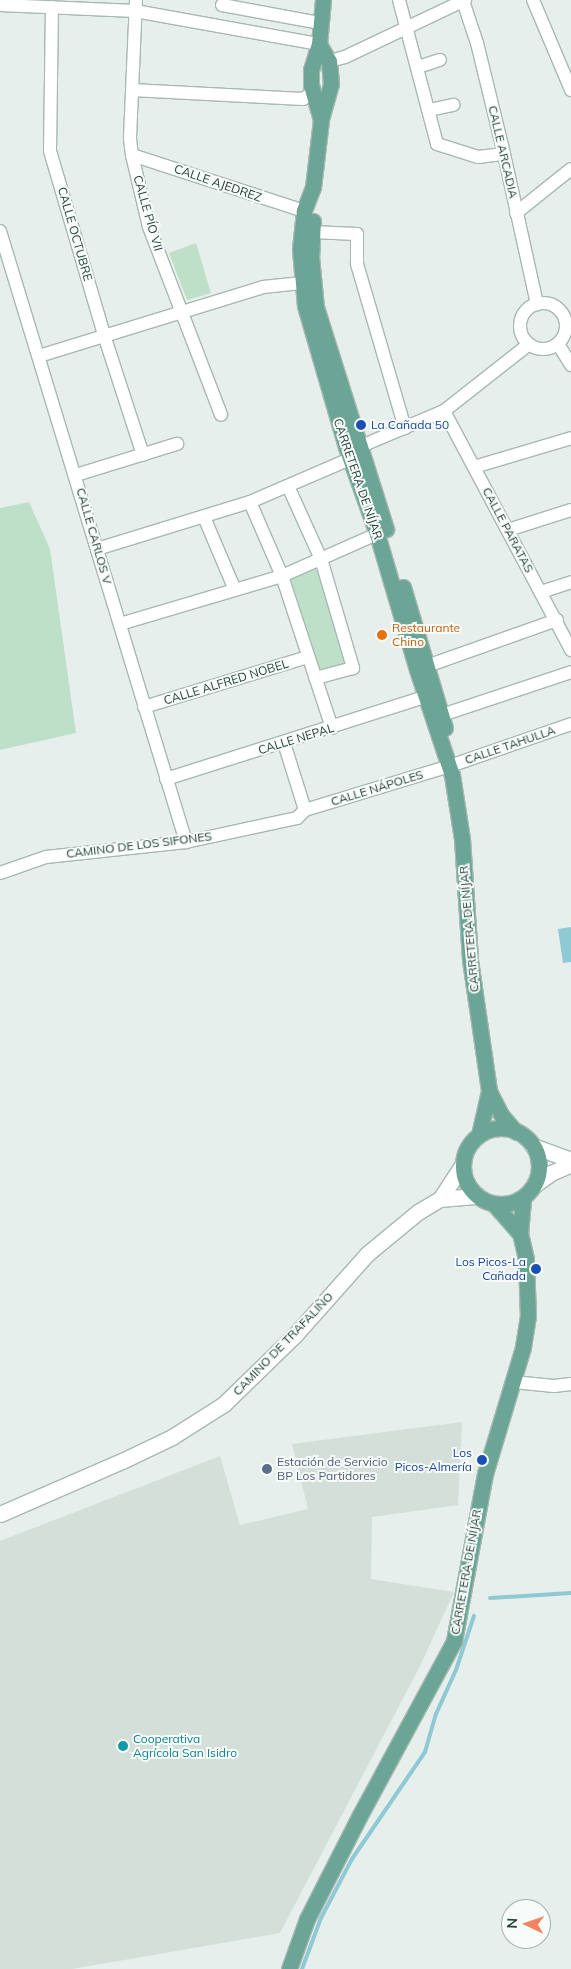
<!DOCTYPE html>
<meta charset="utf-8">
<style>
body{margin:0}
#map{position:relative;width:571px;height:1969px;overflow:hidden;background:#e6efeb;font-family:Mulish,sans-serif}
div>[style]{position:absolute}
.built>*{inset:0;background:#d4dfda}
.green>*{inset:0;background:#bfe0c8}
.water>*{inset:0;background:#8ec9d4}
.stream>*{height:4px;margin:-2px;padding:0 2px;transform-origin:2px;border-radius:2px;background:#8ec9d4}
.roads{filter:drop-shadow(1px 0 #a8b8b2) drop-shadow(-1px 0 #a8b8b2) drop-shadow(0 1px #a8b8b2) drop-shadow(0 -1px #a8b8b2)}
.minor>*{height:12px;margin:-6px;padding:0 6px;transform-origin:6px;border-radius:6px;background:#fff}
.minor>.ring{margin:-6px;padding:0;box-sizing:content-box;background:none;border:12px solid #fff;border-radius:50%}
.tertiary>*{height:15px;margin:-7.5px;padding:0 7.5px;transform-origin:7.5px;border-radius:7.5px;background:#fff}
.secondary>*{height:15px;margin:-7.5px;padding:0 7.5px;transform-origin:7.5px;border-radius:7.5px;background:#fff}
.primary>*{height:15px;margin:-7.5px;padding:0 7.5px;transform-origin:7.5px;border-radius:7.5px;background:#6aa596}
.primary>.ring{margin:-7.5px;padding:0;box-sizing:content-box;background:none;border:15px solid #6aa596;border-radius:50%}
.dots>*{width:14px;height:14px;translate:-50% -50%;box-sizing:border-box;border:2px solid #f7fbf9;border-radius:50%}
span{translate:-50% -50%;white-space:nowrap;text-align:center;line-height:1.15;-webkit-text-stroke:4px #f7fbf9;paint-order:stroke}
.street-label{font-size:12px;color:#24423a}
.transit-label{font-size:12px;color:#164399}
.left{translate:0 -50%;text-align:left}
.right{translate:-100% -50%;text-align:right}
.food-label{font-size:12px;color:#c56008}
.service-label{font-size:12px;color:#4e5e75}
.culture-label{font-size:12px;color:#0d838f}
.north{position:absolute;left:501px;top:1899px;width:50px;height:50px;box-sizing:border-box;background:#f7fbf9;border:1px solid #a3b1ad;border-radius:50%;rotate:273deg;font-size:14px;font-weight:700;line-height:20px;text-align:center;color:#24423a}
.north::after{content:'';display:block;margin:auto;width:18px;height:22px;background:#f4845f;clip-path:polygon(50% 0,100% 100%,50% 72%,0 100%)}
</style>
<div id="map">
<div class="built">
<i style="clip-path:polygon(462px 1422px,458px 1505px,372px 1517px,371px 1579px,454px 1592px,420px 1666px,280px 1933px,72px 1969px,0 1969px,0 1541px,220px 1456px,240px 1525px,308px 1509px,292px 1444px)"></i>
</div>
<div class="green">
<i style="clip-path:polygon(196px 243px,211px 293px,187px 300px,169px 253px)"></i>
<i style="clip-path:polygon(29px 502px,50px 549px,76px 733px,0 750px,0 508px)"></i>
<i style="clip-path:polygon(321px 559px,353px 668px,315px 678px,282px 576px)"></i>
</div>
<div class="water">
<i style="clip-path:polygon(571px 927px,571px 962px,563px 963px,558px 929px)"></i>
</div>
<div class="stream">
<i style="left:490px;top:1598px;width:81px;rotate:-3.5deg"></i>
<i style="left:302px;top:1969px;width:54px;rotate:-69.6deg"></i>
<i style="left:321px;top:1918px;width:67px;rotate:-62.3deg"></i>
<i style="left:352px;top:1859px;width:130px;rotate:-55.7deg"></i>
<i style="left:425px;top:1752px;width:40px;rotate:-74deg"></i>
<i style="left:436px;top:1714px;width:48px;rotate:-65.6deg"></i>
<i style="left:456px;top:1670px;width:57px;rotate:-71.6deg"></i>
</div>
<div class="roads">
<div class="minor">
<i style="left:136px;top:0;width:139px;rotate:92.5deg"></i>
<i style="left:130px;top:139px;width:16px;rotate:83deg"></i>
<i style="left:132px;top:155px;width:74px;rotate:76.7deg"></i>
<i style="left:149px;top:227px;width:201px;rotate:69deg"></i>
<i style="left:399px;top:0;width:149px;rotate:75.2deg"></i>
<i style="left:437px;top:144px;width:43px;rotate:17.6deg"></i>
<i style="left:478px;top:157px;width:26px;rotate:-7deg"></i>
<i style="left:533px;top:0;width:98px;rotate:67.1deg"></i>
<i style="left:463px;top:1px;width:44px;rotate:71.6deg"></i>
<i style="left:477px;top:43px;width:114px;rotate:76.3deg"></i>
<i style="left:504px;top:154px;width:154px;rotate:77.6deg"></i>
<i style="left:0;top:5px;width:135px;rotate:2.5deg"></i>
<i style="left:135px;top:11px;width:187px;rotate:10.2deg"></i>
<i style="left:222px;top:5px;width:100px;rotate:10.4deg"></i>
<i style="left:52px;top:7px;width:144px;rotate:90.8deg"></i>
<i style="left:50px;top:151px;width:192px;rotate:73.6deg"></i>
<i style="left:104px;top:335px;width:126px;rotate:72deg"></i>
<i style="left:329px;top:61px;width:16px;rotate:-14deg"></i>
<i style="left:345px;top:57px;width:133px;rotate:-25.4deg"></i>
<i style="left:418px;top:67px;width:23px;rotate:-18deg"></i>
<i style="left:132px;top:90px;width:171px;rotate:3deg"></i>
<i style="left:303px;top:99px;width:12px;rotate:-35deg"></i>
<i style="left:429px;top:110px;width:25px;rotate:-12deg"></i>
<i style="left:132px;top:155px;width:181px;rotate:18deg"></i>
<i style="left:516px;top:213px;width:70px;rotate:-38.7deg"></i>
<i style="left:0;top:231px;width:639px;rotate:73.07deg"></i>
<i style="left:312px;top:232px;width:45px;rotate:2.5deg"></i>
<i style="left:357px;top:234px;width:30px;rotate:90deg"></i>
<i style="left:357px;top:264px;width:171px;rotate:73.7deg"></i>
<i class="ring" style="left:520px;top:303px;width:34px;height:34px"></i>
<i style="left:558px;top:344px;width:25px;rotate:58deg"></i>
<i style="left:39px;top:356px;width:234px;rotate:-17.1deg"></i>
<i style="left:263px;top:287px;width:39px;rotate:-6deg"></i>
<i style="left:444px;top:411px;width:271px;rotate:62deg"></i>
<i style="left:359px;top:447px;width:92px;rotate:-23deg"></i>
<i style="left:444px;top:411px;width:108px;rotate:-38.2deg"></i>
<i style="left:474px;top:467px;width:101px;rotate:-16.6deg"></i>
<i style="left:76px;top:475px;width:106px;rotate:-17.1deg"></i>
<i style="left:288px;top:486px;width:80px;rotate:65.7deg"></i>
<i style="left:321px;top:559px;width:114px;rotate:73.6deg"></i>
<i style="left:353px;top:668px;width:39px;rotate:165deg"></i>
<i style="left:250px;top:502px;width:81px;rotate:66.6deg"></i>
<i style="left:282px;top:576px;width:160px;rotate:71.8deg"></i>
<i style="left:204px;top:517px;width:79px;rotate:67deg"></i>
<i style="left:508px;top:530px;width:66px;rotate:-17.6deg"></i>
<i style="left:97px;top:549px;width:160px;rotate:-17.1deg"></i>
<i style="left:250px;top:502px;width:109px;rotate:-23.3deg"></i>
<i style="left:541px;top:592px;width:32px;rotate:-18deg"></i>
<i style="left:120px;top:624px;width:169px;rotate:-16.5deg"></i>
<i style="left:282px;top:576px;width:104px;rotate:-23.9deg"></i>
<i style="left:427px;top:666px;width:138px;rotate:-19.5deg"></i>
<i style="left:144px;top:707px;width:171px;rotate:-17deg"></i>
<i style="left:442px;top:715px;width:136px;rotate:-18.4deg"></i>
<i style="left:284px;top:743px;width:70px;rotate:72.6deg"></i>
<i style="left:166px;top:779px;width:272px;rotate:-17.6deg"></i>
<i style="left:305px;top:810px;width:152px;rotate:-16.9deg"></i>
<i style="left:450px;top:766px;width:128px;rotate:-19.1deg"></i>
<i style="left:0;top:873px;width:49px;rotate:-19.2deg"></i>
<i style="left:46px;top:857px;width:141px;rotate:-6.1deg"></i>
<i style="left:186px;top:842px;width:114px;rotate:-12.2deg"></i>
<i style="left:297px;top:818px;width:11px;rotate:-45deg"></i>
<i style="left:513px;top:1382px;width:41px;rotate:5.6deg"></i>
<i style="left:554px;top:1386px;width:17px;rotate:-7deg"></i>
</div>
<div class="tertiary">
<i style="left:440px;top:1199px;width:38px;rotate:-5deg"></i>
<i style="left:0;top:1514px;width:133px;rotate:-23.5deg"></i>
<i style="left:122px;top:1461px;width:55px;rotate:-25.6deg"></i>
<i style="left:172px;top:1437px;width:62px;rotate:-32.4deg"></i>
<i style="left:224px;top:1404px;width:98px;rotate:-44.2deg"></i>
<i style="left:294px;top:1336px;width:110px;rotate:-48.3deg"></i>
<i style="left:367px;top:1254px;width:66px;rotate:-39.5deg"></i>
<i style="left:418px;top:1212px;width:26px;rotate:-31deg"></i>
<i style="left:440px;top:1199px;width:42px;rotate:-56.7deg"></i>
</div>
<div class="secondary">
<i style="left:533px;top:1146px;width:40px;rotate:20.2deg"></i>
<i style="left:534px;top:1185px;width:21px;rotate:-35deg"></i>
<i style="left:551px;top:1173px;width:22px;rotate:-24deg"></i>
</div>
<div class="primary">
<i style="left:319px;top:44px;width:20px;rotate:60deg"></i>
<i style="left:329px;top:61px;width:23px;rotate:85deg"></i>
<i style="left:331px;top:84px;width:37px;rotate:106deg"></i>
<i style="left:321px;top:120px;width:67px;rotate:96.8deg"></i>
<i style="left:313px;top:187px;width:26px;rotate:111deg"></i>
<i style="left:304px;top:211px;width:38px;rotate:96deg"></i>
<i style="left:300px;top:249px;width:57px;rotate:85deg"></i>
<i style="left:305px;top:306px;width:147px;rotate:73.8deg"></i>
<i style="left:346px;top:447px;width:92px;rotate:70.4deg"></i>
<i style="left:377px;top:534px;width:142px;rotate:73.6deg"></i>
<i style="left:417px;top:670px;width:111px;rotate:71.6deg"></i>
<i style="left:452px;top:775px;width:65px;rotate:81.1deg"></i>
<i style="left:462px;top:839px;width:121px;rotate:86.2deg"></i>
<i style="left:470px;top:960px;width:132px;rotate:81.7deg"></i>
<i style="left:489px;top:1091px;width:28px;rotate:63deg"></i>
<i style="left:502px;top:1116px;width:21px;rotate:49deg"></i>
<i style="left:321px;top:120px;width:36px;rotate:-106deg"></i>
<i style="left:311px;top:85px;width:15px;rotate:-90deg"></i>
<i style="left:311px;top:70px;width:27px;rotate:-73deg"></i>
<i style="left:319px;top:44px;width:44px;rotate:-84.8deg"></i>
<i style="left:313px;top:221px;width:36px;rotate:93deg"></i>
<i style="left:311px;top:257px;width:50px;rotate:84.3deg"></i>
<i style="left:316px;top:307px;width:233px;rotate:72.5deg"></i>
<i style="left:403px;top:587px;width:147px;rotate:73.4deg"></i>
<i class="ring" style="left:463px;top:1128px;width:61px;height:61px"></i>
<i style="left:479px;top:1135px;width:45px;rotate:-77.2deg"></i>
<i style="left:494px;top:1204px;width:40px;rotate:49deg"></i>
<i style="left:289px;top:1969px;width:53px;rotate:-70.2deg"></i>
<i style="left:307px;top:1919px;width:117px;rotate:-63deg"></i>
<i style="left:360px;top:1815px;width:198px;rotate:-61.6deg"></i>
<i style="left:454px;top:1641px;width:170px;rotate:-79.5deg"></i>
<i style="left:485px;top:1474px;width:133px;rotate:-73.3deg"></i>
<i style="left:523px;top:1347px;width:30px;rotate:-81deg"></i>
<i style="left:528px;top:1317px;width:58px;rotate:-92deg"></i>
<i style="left:526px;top:1259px;width:26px;rotate:-103deg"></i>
<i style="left:520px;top:1234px;width:37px;rotate:-85deg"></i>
</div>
</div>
<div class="dots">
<i style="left:361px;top:425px;background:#1a4fb4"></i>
<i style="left:382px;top:635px;background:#e8710a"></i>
<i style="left:536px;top:1269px;background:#1a4fb4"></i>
<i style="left:482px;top:1460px;background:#1a4fb4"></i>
<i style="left:267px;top:1469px;background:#5c6f8a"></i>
<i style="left:123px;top:1746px;background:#0f9aa8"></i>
</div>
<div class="street-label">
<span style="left:503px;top:152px;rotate:77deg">CALLE ARCADIA</span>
<span style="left:218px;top:183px;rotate:19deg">CALLE AJEDREZ</span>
<span style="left:148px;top:213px;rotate:74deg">CALLE PÍO VII</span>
<span style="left:75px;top:234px;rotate:74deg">CALLE OCTUBRE</span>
<span style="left:358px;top:479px;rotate:71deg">CARRETERA DE NÍJAR</span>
<span style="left:508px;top:530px;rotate:62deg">CALLE PARATAS</span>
<span style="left:94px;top:536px;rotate:74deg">CALLE CARLOS V</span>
<span style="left:226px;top:682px;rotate:-17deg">CALLE ALFRED NOBEL</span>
<span style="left:296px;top:739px;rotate:-17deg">CALLE NEPAL</span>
<span style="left:510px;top:745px;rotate:-19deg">CALLE TAHULLA</span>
<span style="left:377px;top:788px;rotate:-17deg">CALLE NÁPOLES</span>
<span style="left:139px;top:845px;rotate:-7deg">CAMINO DE LOS SIFONES</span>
<span style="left:469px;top:929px;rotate:-95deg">CARRETERA DE NÍJAR</span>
<span style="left:283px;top:1344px;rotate:-46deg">CAMINO DE TRAFALIÑO</span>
<span style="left:466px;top:1572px;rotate:-80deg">CARRETERA DE NÍJAR</span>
</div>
<div class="transit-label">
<span class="left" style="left:371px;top:425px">La Cañada 50</span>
<span class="right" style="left:526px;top:1269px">Los Picos-La<br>Cañada</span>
<span class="right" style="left:472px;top:1460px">Los<br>Picos-Almería</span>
</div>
<div class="food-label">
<span class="left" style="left:392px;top:635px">Restaurante<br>Chino</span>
</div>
<div class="service-label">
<span class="left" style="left:277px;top:1469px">Estación de Servicio<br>BP Los Partidores</span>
</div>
<div class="culture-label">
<span class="left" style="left:133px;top:1746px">Cooperativa<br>Agrícola San Isidro</span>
</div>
<div class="north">N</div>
</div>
